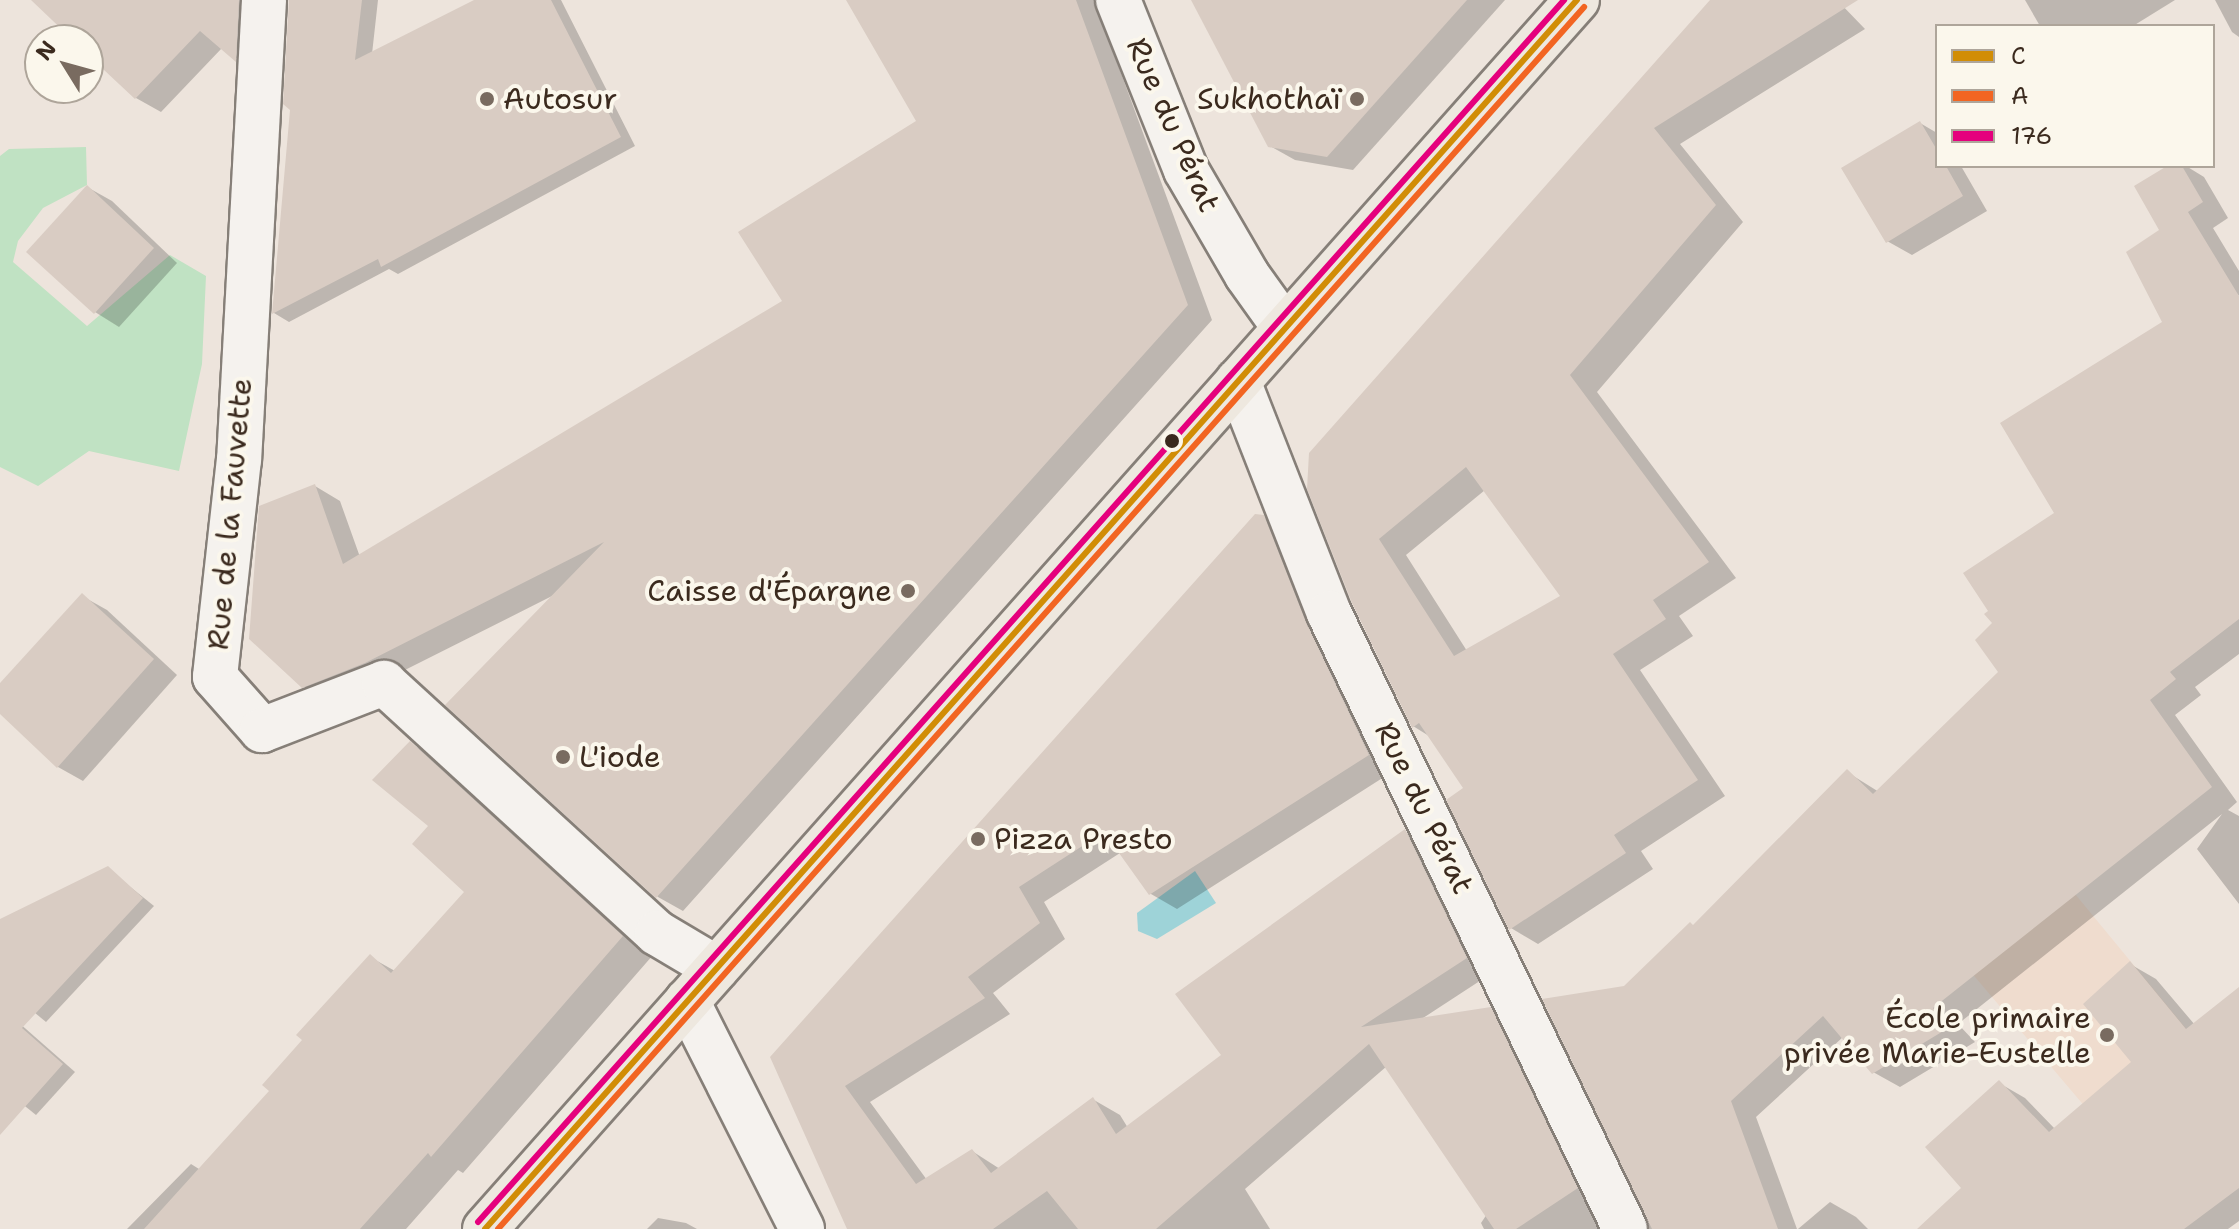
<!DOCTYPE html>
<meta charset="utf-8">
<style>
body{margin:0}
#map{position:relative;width:2239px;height:1229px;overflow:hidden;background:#ede4dc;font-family:"Shantell Sans",sans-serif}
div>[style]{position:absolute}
.built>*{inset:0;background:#efdcce}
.green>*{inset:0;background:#c0e2c3}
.water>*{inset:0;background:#9ed3d8}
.shadow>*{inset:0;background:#0003}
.building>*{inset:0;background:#d9ccc3}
.roads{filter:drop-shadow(2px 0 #867f78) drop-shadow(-2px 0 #867f78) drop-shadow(0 2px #867f78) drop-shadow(0 -2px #867f78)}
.minor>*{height:44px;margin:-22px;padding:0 22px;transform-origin:22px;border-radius:22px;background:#f5f2ee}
.major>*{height:44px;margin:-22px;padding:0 22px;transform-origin:22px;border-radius:22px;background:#eee8df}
.bus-1>*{height:6px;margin:-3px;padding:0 3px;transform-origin:3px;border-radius:3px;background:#d18d06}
.bus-2>*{height:6px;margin:-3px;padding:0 3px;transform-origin:3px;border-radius:3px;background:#f26522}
.bus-3>*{height:6px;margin:-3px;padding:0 3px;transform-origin:3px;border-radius:3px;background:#e5007d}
.dots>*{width:22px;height:22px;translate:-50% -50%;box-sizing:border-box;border:4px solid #fbf7ec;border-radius:50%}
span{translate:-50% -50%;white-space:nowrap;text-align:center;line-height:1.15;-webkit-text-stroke:8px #fbf7ec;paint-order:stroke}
.poi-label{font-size:30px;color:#3b2a1e}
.left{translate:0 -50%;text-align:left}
.right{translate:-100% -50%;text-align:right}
.street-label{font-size:30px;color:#3b2a1e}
.legend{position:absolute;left:1935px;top:24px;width:280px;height:144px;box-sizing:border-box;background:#fbf7ec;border:2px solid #aea59a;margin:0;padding:10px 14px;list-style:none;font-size:24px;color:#3b2a1e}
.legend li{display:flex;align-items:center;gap:16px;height:40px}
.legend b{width:40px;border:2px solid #aea59a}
.north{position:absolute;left:24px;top:24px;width:80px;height:80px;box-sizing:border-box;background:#fbf7ec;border:2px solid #aea59a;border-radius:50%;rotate:307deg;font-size:22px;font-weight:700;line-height:32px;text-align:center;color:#3b2a1e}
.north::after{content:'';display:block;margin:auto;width:28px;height:36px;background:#796b60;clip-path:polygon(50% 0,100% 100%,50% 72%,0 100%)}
</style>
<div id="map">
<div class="built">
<i style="clip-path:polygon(1996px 798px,2239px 1093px,2187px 1227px,1953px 951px)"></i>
</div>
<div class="green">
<i style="clip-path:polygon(86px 147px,87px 185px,43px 208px,18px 241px,13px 262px,87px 326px,170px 255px,206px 276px,202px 364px,179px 471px,89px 451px,38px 486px,0 467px,0 156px,9px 149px)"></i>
</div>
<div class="water">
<i style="clip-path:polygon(1195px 871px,1216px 903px,1157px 939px,1138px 931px,1137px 913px)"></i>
</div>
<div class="shadow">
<i style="clip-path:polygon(80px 0,247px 0,260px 74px,222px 48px,161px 112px,136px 98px,88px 52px,88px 40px,76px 40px)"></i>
<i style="clip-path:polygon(290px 0,378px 0,372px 54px,478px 0,561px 0,635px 146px,398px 274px,389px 269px,289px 322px,274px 313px,292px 109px)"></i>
<i style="clip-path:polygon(876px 0,1094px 0,1212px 320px,683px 911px,658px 897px,448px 705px,556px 594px,391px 677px,329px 701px,303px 686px,315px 486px,340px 501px,360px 557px,785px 301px,918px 122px)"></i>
<i style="clip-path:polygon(1192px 0,1505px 0,1353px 170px,1295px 160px,1270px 146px)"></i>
<i style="clip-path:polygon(evenodd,1713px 0,1837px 0,1865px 29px,1680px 144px,1743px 222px,1597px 392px,1736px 578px,1679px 616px,1693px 636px,1640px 670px,1725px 796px,1641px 851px,1653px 869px,1538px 944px,1511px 928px,1465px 789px,1429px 736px,1413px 726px,1309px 489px,1713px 0,1485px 490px,1563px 597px,1467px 651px,1406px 555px,1485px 490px)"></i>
<i style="clip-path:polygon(2025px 0,2175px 0,2133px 26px,2040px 26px)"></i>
<i style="clip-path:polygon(2215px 0,2239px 0,2239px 37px,2232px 32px)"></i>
<i style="clip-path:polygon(1920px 123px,1937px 133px,1937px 166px,1961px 166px,1987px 211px,1912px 255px,1887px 241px)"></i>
<i style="clip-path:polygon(2171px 166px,2186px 166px,2204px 177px,2228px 218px,2213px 228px,2239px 271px,2239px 295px,2234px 298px,2239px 306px,2239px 654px,2195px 687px,2201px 695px,2175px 715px,2237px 802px,2228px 810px,2239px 816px,2239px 904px,2197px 849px,2222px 814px,1958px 1024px,1975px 1042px,1900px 1087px,1873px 1072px,1843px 1037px,1756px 1117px,1797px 1229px,1649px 1229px,1625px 988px,1695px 926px,1847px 772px,1879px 792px,2000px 673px,1994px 624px,2165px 322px,2162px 231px)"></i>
<i style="clip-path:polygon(87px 187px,112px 201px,177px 263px,119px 327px,95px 312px)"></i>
<i style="clip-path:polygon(1263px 517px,1290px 533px,1395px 770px,1177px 909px,1151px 894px,1120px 853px,1044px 902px,1065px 939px,993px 993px,1010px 1014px,870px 1102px,927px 1180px,972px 1151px,1000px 1169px,1094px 1100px,1120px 1115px,1128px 1128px,1224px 1055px,1405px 832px,1431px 847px,1492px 973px,1420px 1020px,1490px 1009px,1517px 1024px,1615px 1229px,1484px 1229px,1481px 1223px,1487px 1214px,1387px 1066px,1245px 1189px,1270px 1229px,851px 1229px,773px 1057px)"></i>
<i style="clip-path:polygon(82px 596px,107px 610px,177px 675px,83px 781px,58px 767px,0 711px,0 686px)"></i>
<i style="clip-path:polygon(411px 744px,441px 761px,653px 955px,463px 1173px,458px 1170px,406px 1229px,127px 1229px,191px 1164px,199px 1169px,272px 1091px,304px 1040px,370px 957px,395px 971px,467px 892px,431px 826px)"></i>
<i style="clip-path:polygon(108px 869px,154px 906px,46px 1022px,0 984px,0 921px)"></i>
<i style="clip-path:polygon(2130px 964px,2156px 979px,2195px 1025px,2239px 990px,2239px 1221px,2228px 1229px,1920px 1229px,1964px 1188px,1999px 1083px,2025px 1098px,2055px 1129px,2134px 1062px)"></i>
<i style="clip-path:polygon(18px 1022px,75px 1072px,36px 1115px,0 1086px,0 1026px)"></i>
<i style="clip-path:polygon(1830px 1202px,1856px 1217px,1868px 1229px,1798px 1229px)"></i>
<i style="clip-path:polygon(658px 1218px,686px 1223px,697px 1229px,647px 1229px)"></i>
</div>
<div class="building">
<i style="clip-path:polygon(31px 0,239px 0,236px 62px,200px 31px,135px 99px,88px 55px,88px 40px,73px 40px)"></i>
<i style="clip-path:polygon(289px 0,362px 0,355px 60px,474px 0,551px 0,621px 137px,381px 267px,378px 259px,272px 314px,290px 110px,283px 104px)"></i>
<i style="clip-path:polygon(846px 0,1076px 0,1188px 305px,656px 898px,445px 705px,604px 542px,365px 663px,302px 688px,249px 639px,259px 506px,315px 484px,343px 564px,782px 301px,738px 232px,916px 121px)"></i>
<i style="clip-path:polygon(1191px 0,1467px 0,1327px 157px,1268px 147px)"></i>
<i style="clip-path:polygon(evenodd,1710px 0,1858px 0,1654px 128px,1716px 205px,1570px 375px,1709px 562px,1653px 600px,1666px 619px,1613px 654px,1698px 780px,1614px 835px,1626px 853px,1509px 930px,1446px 800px,1463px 788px,1419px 723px,1412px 728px,1352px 603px,1307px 489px,1309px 453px,1710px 0,1466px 467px,1560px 596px,1454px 656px,1379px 539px,1466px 467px)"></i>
<i style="clip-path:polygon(1920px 121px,1937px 150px,1937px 166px,1946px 166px,1963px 196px,1886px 243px,1841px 168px)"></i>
<i style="clip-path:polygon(2167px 166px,2182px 166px,2203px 202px,2188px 212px,2239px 296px,2239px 619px,2170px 672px,2176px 679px,2150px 700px,2212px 787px,1933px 1008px,1950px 1027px,1872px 1074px,1823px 1016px,1731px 1101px,1778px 1229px,1652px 1229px,1542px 999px,1624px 986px,1690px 922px,1693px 925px,1847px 769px,1873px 794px,1998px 672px,1975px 640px,1992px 623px,1984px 614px,1988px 611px,1963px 573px,2054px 513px,2000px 423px,2162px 322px,2126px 252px,2159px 230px,2134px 186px)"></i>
<i style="clip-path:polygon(87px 185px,154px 248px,94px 314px,26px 252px)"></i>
<i style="clip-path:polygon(1255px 514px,1264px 515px,1306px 622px,1369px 755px,1149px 895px,1104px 832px,1019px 887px,1040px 923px,968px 977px,985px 998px,845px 1086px,916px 1184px,972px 1149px,991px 1173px,1093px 1097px,1116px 1134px,1221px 1055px,1175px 994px,1405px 829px,1467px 958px,1361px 1027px,1491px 1007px,1578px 1188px,1516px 1229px,1494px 1229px,1369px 1044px,1156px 1229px,1078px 1229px,1047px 1191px,993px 1229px,847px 1229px,770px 1057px)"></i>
<i style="clip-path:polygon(82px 593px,154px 659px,57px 768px,0 714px,0 683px)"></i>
<i style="clip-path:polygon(410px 741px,623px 936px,431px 1157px,428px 1153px,360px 1229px,144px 1229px,269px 1091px,262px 1085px,302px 1040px,296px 1035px,370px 954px,391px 973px,464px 892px,412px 844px,428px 826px,372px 780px)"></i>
<i style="clip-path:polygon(108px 866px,143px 898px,22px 1028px,63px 1064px,0 1135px,0 919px)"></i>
<i style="clip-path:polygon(2130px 961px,2186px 1029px,2239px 987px,2239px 1188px,2184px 1229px,1917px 1229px,1961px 1188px,1925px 1147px,1999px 1080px,2049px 1132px,2131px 1062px,2083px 1004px)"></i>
</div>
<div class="roads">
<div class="minor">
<i style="left:264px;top:0;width:460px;rotate:93.1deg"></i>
<i style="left:239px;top:459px;width:219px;rotate:96.3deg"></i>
<i style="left:215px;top:677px;width:71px;rotate:48.4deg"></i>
<i style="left:262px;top:730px;width:131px;rotate:-21.1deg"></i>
<i style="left:384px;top:683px;width:370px;rotate:42.5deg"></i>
<i style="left:657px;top:933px;width:69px;rotate:30.7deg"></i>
<i style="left:1118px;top:0;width:183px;rotate:68.2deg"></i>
<i style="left:1186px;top:170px;width:121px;rotate:59.8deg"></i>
<i style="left:1247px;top:275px;width:65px;rotate:54.4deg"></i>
<i style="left:1238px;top:381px;width:249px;rotate:68.6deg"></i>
<i style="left:1329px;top:613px;width:683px;rotate:64.33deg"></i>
<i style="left:687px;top:1001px;width:255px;rotate:63.2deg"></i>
</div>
<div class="major">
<i style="left:485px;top:1229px;width:1644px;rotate:-48.38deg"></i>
</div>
</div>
<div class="bus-1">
<i style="left:485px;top:1229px;width:1644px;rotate:-48.38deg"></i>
</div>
<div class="bus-2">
<i style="left:498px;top:1229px;width:1635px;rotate:-48.37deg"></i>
</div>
<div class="bus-3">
<i style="left:478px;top:1222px;width:1635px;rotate:-48.37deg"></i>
</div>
<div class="dots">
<i style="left:487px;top:99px;background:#796b60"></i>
<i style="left:1357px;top:99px;background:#796b60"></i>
<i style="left:1172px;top:441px;background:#3b2a1e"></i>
<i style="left:908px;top:591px;background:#796b60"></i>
<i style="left:563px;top:757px;background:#796b60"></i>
<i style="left:978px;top:839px;background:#796b60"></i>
<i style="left:2107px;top:1035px;background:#796b60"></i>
</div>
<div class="poi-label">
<span class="left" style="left:503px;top:99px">Autosur</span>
<span class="right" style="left:1341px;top:99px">Sukhothaï</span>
<span class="right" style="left:892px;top:591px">Caisse d'Épargne</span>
<span class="left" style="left:579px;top:757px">L'iode</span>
<span class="left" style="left:994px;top:839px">Pizza Presto</span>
<span class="right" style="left:2091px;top:1035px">École primaire<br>privée Marie-Eustelle</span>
</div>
<div class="street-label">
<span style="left:1173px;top:125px;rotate:66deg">Rue du Pérat</span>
<span style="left:230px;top:514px;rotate:-85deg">Rue de la Fauvette</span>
<span style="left:1424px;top:808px;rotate:64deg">Rue du Pérat</span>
</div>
<ul class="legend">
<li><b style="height:10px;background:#d18d06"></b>C</li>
<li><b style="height:10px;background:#f26522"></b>A</li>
<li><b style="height:10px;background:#e5007d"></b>176</li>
</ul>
<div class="north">N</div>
</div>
